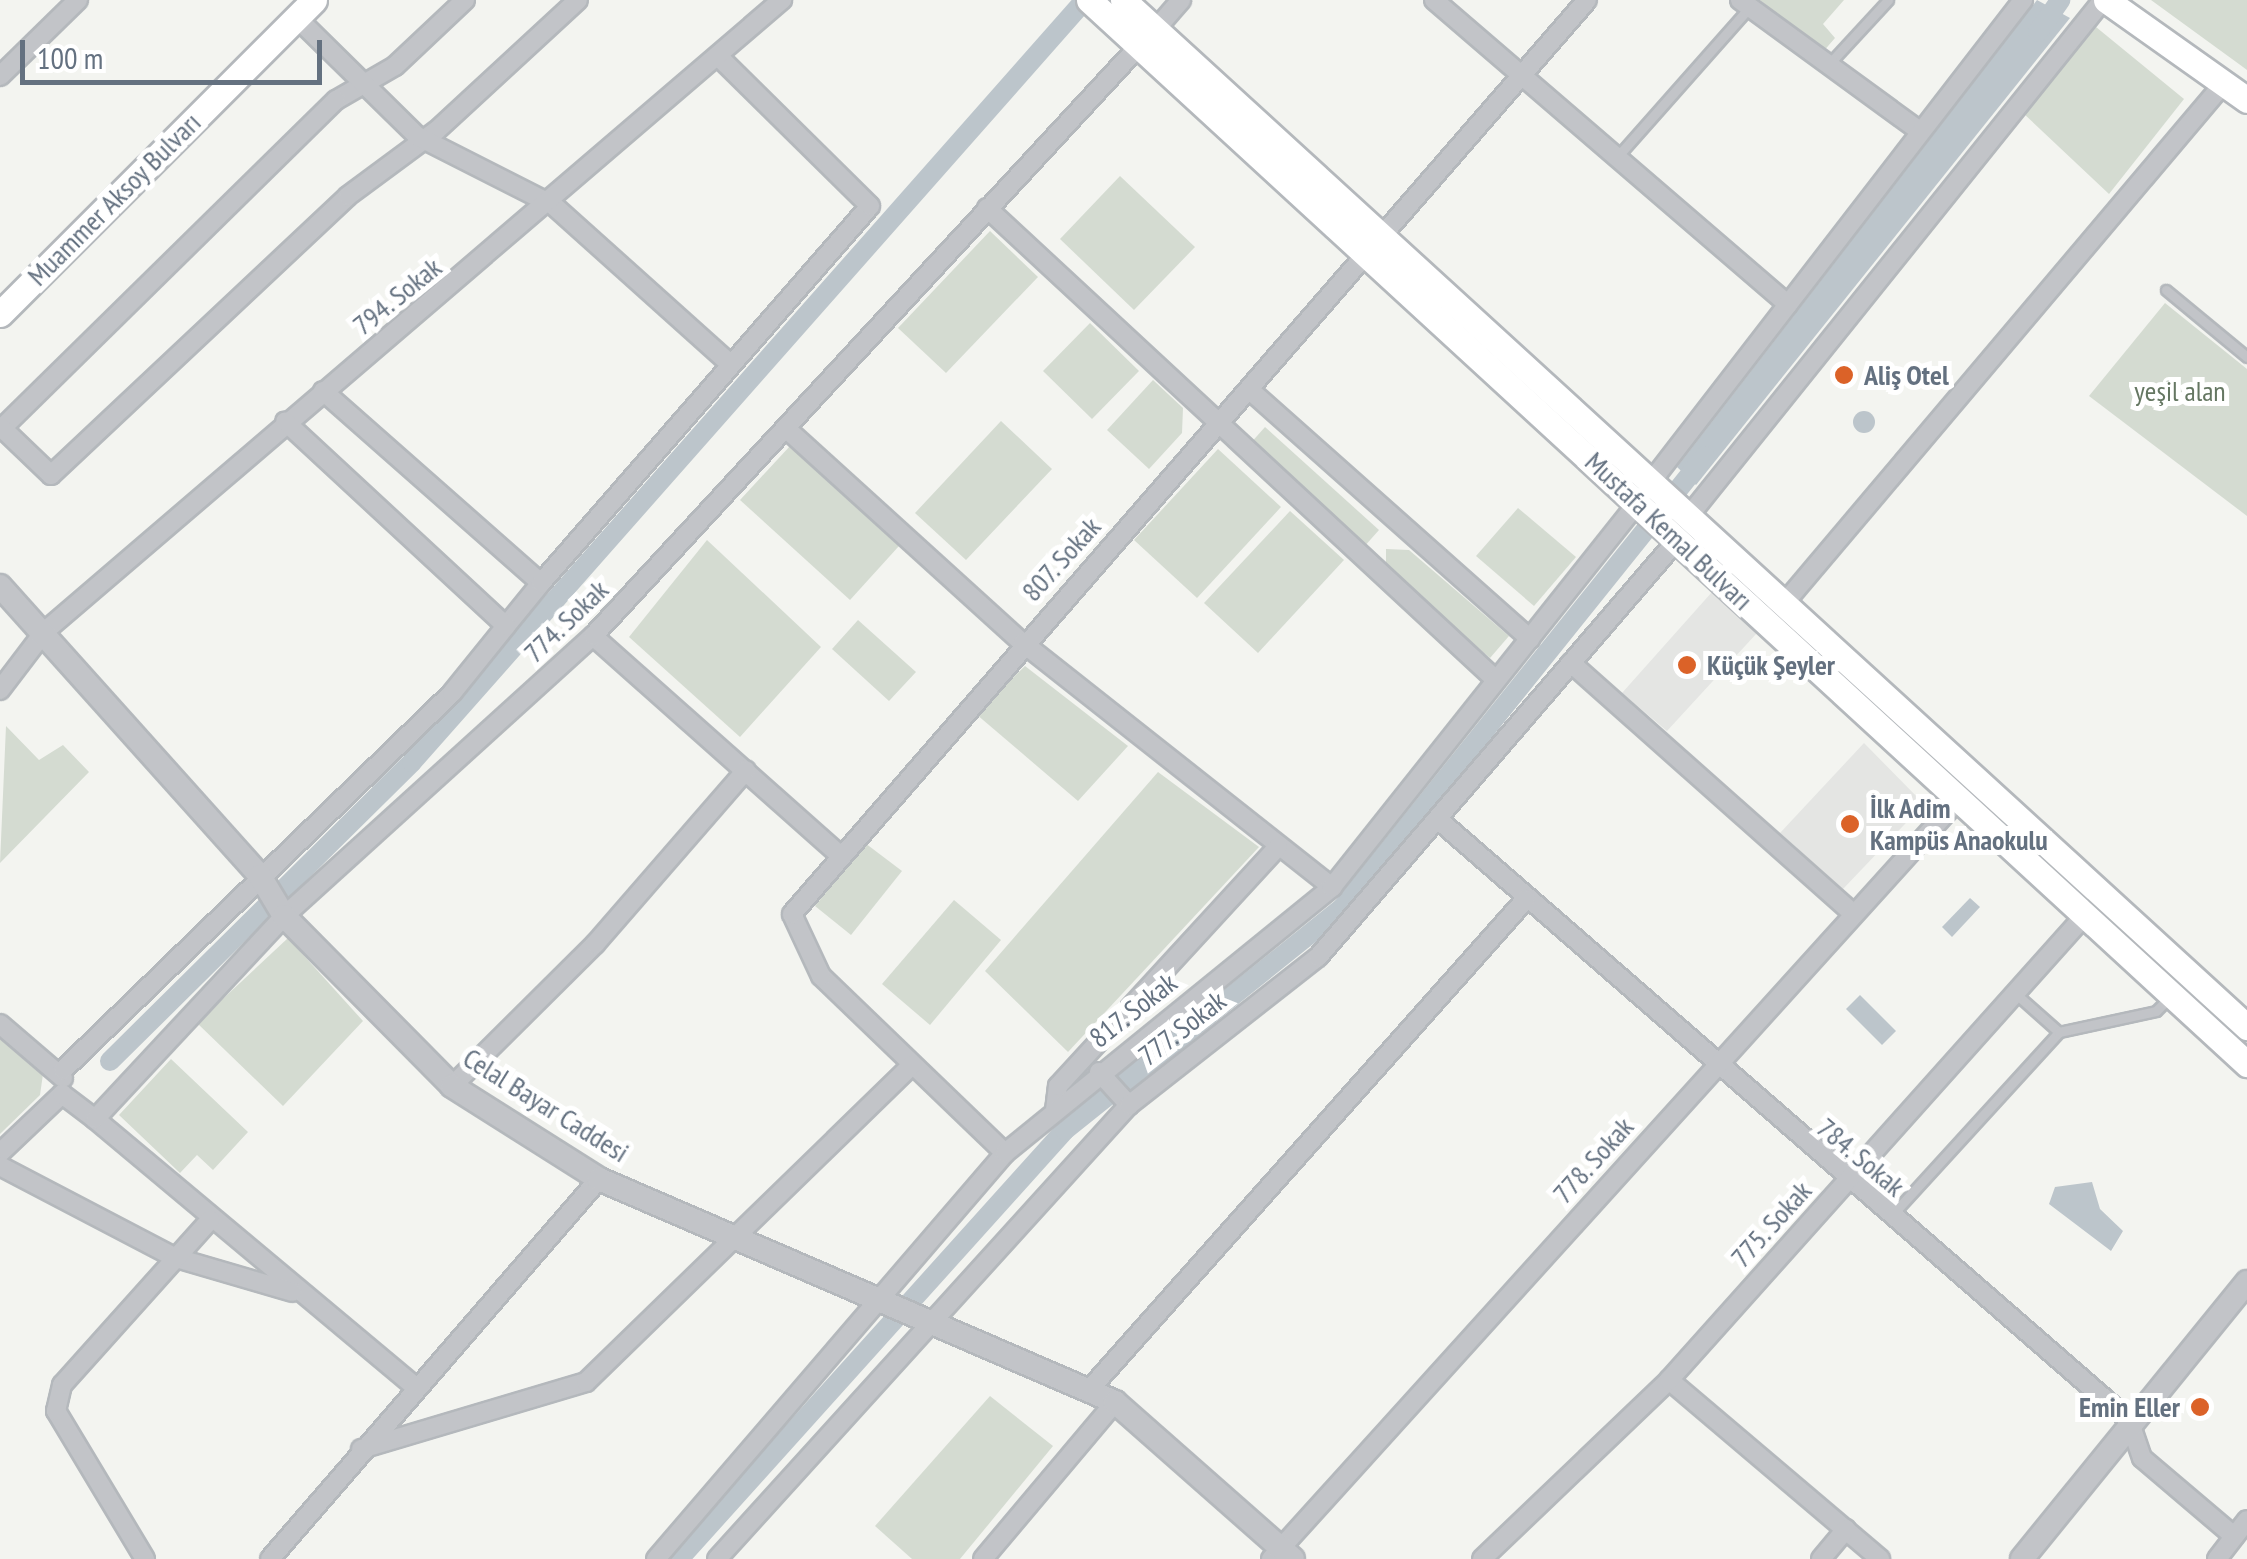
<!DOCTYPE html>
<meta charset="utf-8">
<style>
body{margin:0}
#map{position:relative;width:2247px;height:1559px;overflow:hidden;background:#f3f4f0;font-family:"PT Sans Narrow",sans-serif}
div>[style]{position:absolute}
.built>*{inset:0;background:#e4e5e3}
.green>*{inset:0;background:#d4dbd1}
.water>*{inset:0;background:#bcc5cb}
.round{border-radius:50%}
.canal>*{height:20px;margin:-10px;padding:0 10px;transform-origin:10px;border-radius:10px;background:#bcc5cb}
.roads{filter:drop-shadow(2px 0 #b4b8bc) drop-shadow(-2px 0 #b4b8bc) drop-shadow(0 2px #b4b8bc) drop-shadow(0 -2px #b4b8bc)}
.service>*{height:9px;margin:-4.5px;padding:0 4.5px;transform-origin:4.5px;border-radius:4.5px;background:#c2c4c8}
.minor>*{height:18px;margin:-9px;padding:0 9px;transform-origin:9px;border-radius:9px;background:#c2c4c8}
.tertiary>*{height:22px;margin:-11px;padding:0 11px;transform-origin:11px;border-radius:11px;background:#c2c4c8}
.secondary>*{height:25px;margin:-12.5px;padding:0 12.5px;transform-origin:12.5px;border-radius:12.5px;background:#fff}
.dots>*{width:28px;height:28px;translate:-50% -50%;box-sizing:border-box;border:5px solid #fff;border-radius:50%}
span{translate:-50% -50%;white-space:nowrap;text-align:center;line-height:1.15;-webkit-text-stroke:10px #fff;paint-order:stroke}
.street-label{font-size:28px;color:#647180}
.poi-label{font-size:28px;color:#647180;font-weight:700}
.left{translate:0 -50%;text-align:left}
.right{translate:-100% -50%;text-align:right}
.park-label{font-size:28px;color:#657762}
.scale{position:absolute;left:20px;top:40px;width:302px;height:45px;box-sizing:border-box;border:5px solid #647180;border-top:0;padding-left:12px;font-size:30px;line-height:35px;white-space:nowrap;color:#647180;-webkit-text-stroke:8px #fff;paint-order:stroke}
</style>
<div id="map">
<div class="built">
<i style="clip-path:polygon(1712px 592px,1757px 633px,1667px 731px,1622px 693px)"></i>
<i style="clip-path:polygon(1864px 743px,1924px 804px,1843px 889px,1780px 833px)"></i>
</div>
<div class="green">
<i style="clip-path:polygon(1760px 0,1844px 0,1823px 24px,1835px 38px,1822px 53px)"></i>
<i style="clip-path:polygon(2151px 0,2247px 0,2247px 70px,2243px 67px)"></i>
<i style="clip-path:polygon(2096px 27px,2184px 99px,2109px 194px,2023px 113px)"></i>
<i style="clip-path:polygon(1120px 176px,1195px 247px,1134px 310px,1060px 239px)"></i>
<i style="clip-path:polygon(990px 231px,1038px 277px,946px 373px,898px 328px)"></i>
<i style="clip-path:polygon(2165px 303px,2247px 369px,2247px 516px,2089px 396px)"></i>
<i style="clip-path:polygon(1090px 323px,1139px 371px,1092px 419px,1043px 371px)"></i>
<i style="clip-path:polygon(1153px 380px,1183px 408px,1182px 433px,1149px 469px,1107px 430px)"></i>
<i style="clip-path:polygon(1001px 421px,1052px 469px,966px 560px,915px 513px)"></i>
<i style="clip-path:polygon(1265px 427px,1379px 530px,1363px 548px,1249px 445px)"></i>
<i style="clip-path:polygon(790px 446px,899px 546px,850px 600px,740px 500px)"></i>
<i style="clip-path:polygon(1218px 449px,1281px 507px,1197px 598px,1134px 540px)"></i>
<i style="clip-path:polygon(1518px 508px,1576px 557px,1534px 606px,1476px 556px)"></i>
<i style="clip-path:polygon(1290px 511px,1344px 560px,1258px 653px,1204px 603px)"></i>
<i style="clip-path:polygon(707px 540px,821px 647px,740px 737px,629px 637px)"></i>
<i style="clip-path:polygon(1386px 549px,1409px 550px,1509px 636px,1490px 658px,1386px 568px)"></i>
<i style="clip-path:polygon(858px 620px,916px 672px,889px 701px,832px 649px)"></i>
<i style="clip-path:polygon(1025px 666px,1128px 746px,1078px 801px,976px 714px)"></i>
<i style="clip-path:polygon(6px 726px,39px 760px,63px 745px,89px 772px,0 863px)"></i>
<i style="clip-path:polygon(1158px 772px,1259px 847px,1068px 1052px,985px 971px)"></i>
<i style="clip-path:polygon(865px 843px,902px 871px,851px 935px,815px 906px)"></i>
<i style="clip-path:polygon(954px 900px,1001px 940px,930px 1025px,882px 984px)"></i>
<i style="clip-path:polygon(288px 938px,363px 1021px,283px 1106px,197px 1023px)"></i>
<i style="clip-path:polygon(0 1038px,44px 1067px,40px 1095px,0 1134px)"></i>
<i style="clip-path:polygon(171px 1059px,248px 1132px,213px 1170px,197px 1155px,180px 1173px,119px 1115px)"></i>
<i style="clip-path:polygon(990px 1396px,1053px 1446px,960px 1559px,912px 1559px,875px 1526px)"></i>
</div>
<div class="water">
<i style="clip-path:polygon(2037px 0,2070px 18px,1696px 485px,1677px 467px)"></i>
<i class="round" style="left:1853px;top:411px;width:22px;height:22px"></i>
<i style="clip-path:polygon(1970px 898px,1980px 907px,1952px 937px,1942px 927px)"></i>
<i style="clip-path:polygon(1860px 995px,1896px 1031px,1882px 1045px,1846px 1009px)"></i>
<i style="clip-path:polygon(2092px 1182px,2100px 1209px,2123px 1231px,2111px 1251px,2049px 1204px,2055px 1187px)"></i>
</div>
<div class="canal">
<i style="left:2038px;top:32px;width:39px;rotate:-55deg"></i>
<i style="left:110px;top:1061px;width:425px;rotate:-44.7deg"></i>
<i style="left:412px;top:762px;width:1017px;rotate:-48.55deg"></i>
<i style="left:679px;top:1559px;width:577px;rotate:-48.02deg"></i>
<i style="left:1065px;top:1130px;width:356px;rotate:-38.7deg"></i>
<i style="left:1343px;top:907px;width:578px;rotate:-51.25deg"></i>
</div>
<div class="roads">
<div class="service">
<i style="left:1829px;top:64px;width:87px;rotate:-47.3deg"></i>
<i style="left:1617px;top:157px;width:199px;rotate:-48.5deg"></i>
<i style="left:2166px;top:290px;width:105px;rotate:39.6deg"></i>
<i style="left:2016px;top:994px;width:57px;rotate:41.5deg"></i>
<i style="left:1891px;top:1216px;width:249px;rotate:-47.6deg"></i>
<i style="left:2059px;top:1032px;width:99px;rotate:-12.2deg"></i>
<i style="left:2156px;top:1011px;width:21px;rotate:-45deg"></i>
</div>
<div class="minor">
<i style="left:465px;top:0;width:96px;rotate:136.7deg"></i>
<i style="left:395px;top:66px;width:68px;rotate:150deg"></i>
<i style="left:336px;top:100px;width:468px;rotate:135.5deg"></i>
<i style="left:2px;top:428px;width:68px;rotate:43.8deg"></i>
<i style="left:51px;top:475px;width:407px;rotate:-43.2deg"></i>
<i style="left:348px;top:196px;width:109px;rotate:-36.5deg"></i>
<i style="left:436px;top:131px;width:193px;rotate:-42.7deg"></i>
<i style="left:1434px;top:0;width:467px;rotate:40.7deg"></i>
<i style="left:1740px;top:0;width:219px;rotate:36.1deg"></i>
<i style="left:296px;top:17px;width:170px;rotate:44.5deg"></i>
<i style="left:417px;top:136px;width:153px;rotate:26.9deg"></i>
<i style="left:553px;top:205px;width:237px;rotate:41.9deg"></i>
<i style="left:1155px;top:30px;width:40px;rotate:-49deg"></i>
<i style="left:0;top:76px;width:109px;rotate:-44.3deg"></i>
<i style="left:987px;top:208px;width:694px;rotate:42.84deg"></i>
<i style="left:323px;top:391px;width:290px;rotate:41.4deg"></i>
<i style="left:541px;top:583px;width:55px;rotate:129.1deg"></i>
<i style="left:1252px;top:392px;width:372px;rotate:41.6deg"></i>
<i style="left:791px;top:433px;width:313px;rotate:42.2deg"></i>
<i style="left:1023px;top:643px;width:394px;rotate:38.3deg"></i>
<i style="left:1654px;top:478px;width:604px;rotate:-52.33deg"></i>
<i style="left:1692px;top:512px;width:657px;rotate:-51.24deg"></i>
<i style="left:541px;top:583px;width:500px;rotate:-48.89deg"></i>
<i style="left:870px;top:206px;width:211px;rotate:-135.4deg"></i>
<i style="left:1787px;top:600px;width:677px;rotate:-49.79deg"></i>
<i style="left:593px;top:636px;width:327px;rotate:41.6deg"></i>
<i style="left:1571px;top:663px;width:377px;rotate:41.6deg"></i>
<i style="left:0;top:690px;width:73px;rotate:-52.8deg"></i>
<i style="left:44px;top:632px;width:972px;rotate:-40.58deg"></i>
<i style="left:1441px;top:822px;width:912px;rotate:41deg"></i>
<i style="left:2129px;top:1420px;width:40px;rotate:71.1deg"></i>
<i style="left:2142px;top:1458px;width:121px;rotate:40.3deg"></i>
<i style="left:0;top:1024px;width:83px;rotate:40.6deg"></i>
<i style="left:63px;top:1070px;width:542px;rotate:-44.1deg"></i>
<i style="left:452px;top:693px;width:86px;rotate:-51.1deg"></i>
<i style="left:506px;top:626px;width:301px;rotate:-137.2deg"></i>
<i style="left:1099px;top:1072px;width:45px;rotate:47.7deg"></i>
<i style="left:452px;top:1086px;width:202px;rotate:-44.8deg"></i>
<i style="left:595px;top:944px;width:230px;rotate:-49deg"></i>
<i style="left:1055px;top:1110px;width:24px;rotate:-83deg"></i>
<i style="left:1058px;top:1086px;width:325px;rotate:-47.4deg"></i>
<i style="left:95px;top:1119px;width:415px;rotate:39.9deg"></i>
<i style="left:0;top:1153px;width:86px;rotate:-43.6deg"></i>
<i style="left:62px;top:1094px;width:41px;rotate:37.1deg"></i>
<i style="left:95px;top:1119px;width:277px;rotate:-47deg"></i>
<i style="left:284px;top:916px;width:417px;rotate:-42.2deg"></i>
<i style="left:593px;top:636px;width:804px;rotate:-47.22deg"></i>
<i style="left:1005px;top:1153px;width:255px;rotate:-136.1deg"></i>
<i style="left:821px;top:976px;width:68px;rotate:-115.1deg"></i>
<i style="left:792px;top:914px;width:1211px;rotate:-48.98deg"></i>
<i style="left:0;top:1166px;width:199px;rotate:27.6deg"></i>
<i style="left:176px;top:1258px;width:121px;rotate:16.3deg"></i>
<i style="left:1669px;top:1380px;width:277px;rotate:40.3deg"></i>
<i style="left:1089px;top:1390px;width:657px;rotate:-48.33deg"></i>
<i style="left:361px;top:1449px;width:235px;rotate:-16.6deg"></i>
<i style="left:586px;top:1382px;width:455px;rotate:-44.2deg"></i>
<i style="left:145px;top:1559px;width:173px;rotate:-121deg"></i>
<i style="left:56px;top:1411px;width:27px;rotate:-77deg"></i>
<i style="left:62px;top:1385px;width:222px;rotate:-48.1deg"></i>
<i style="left:270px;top:1559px;width:503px;rotate:-49.11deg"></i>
<i style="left:656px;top:1559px;width:535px;rotate:-49.32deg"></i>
<i style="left:1005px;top:1153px;width:422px;rotate:-39.1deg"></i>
<i style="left:1332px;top:887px;width:493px;rotate:-51.5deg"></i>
<i style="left:717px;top:1559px;width:613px;rotate:-47.78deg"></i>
<i style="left:1129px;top:1105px;width:240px;rotate:-38.1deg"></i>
<i style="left:1318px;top:957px;width:552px;rotate:-49.26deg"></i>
<i style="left:983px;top:1559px;width:205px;rotate:-49.9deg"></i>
<i style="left:1271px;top:1559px;width:1024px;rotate:-47.85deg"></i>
<i style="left:1482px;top:1559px;width:259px;rotate:-43.7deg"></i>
<i style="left:1669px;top:1380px;width:627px;rotate:-48.17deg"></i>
<i style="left:1821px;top:1559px;width:39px;rotate:-50deg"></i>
<i style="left:2217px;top:1559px;width:49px;rotate:-52.4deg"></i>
</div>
<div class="tertiary">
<i style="left:0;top:586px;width:389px;rotate:48.1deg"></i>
<i style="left:260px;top:876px;width:47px;rotate:59deg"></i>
<i style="left:284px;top:916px;width:239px;rotate:45.3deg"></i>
<i style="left:452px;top:1086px;width:174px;rotate:32.3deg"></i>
<i style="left:599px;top:1179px;width:562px;rotate:23.37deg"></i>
<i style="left:1115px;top:1402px;width:237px;rotate:41.4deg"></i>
<i style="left:2022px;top:1559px;width:357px;rotate:-50.9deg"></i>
</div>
<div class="secondary">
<i style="left:1089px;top:0;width:1573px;rotate:42.58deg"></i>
<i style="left:1123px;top:0;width:1523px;rotate:42.42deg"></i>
<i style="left:2106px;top:0;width:173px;rotate:35.3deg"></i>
<i style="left:0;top:314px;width:444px;rotate:-45deg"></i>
</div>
</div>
<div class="dots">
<i style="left:1844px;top:375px;background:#db6228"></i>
<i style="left:1687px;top:665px;background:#db6228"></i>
<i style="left:1850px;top:824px;background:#db6228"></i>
<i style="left:2200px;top:1407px;background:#db6228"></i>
</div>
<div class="street-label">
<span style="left:114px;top:199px;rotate:-45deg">Muammer Aksoy Bulvarı</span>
<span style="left:397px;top:296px;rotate:-39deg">794. Sokak</span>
<span style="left:1669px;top:531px;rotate:43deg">Mustafa Kemal Bulvarı</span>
<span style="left:1061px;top:559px;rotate:-48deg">807. Sokak</span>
<span style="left:566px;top:621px;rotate:-44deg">774. Sokak</span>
<span style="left:1133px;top:1010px;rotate:-38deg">817. Sokak</span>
<span style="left:1182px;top:1028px;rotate:-38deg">777. Sokak</span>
<span style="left:546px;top:1105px;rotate:32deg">Celal Bayar Caddesi</span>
<span style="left:1861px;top:1157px;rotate:40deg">784. Sokak</span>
<span style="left:1593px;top:1160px;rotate:-48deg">778. Sokak</span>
<span style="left:1771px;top:1224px;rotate:-48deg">775. Sokak</span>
</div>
<div class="poi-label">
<span class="left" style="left:1864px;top:375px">Aliş Otel</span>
<span class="left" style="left:1707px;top:665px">Küçük Şeyler</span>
<span class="left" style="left:1870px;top:824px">İlk Adim<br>Kampüs Anaokulu</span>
<span class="right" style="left:2180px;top:1407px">Emin Eller</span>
</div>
<div class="park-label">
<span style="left:2180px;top:391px">yeşil alan</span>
</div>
<div class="scale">100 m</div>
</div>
